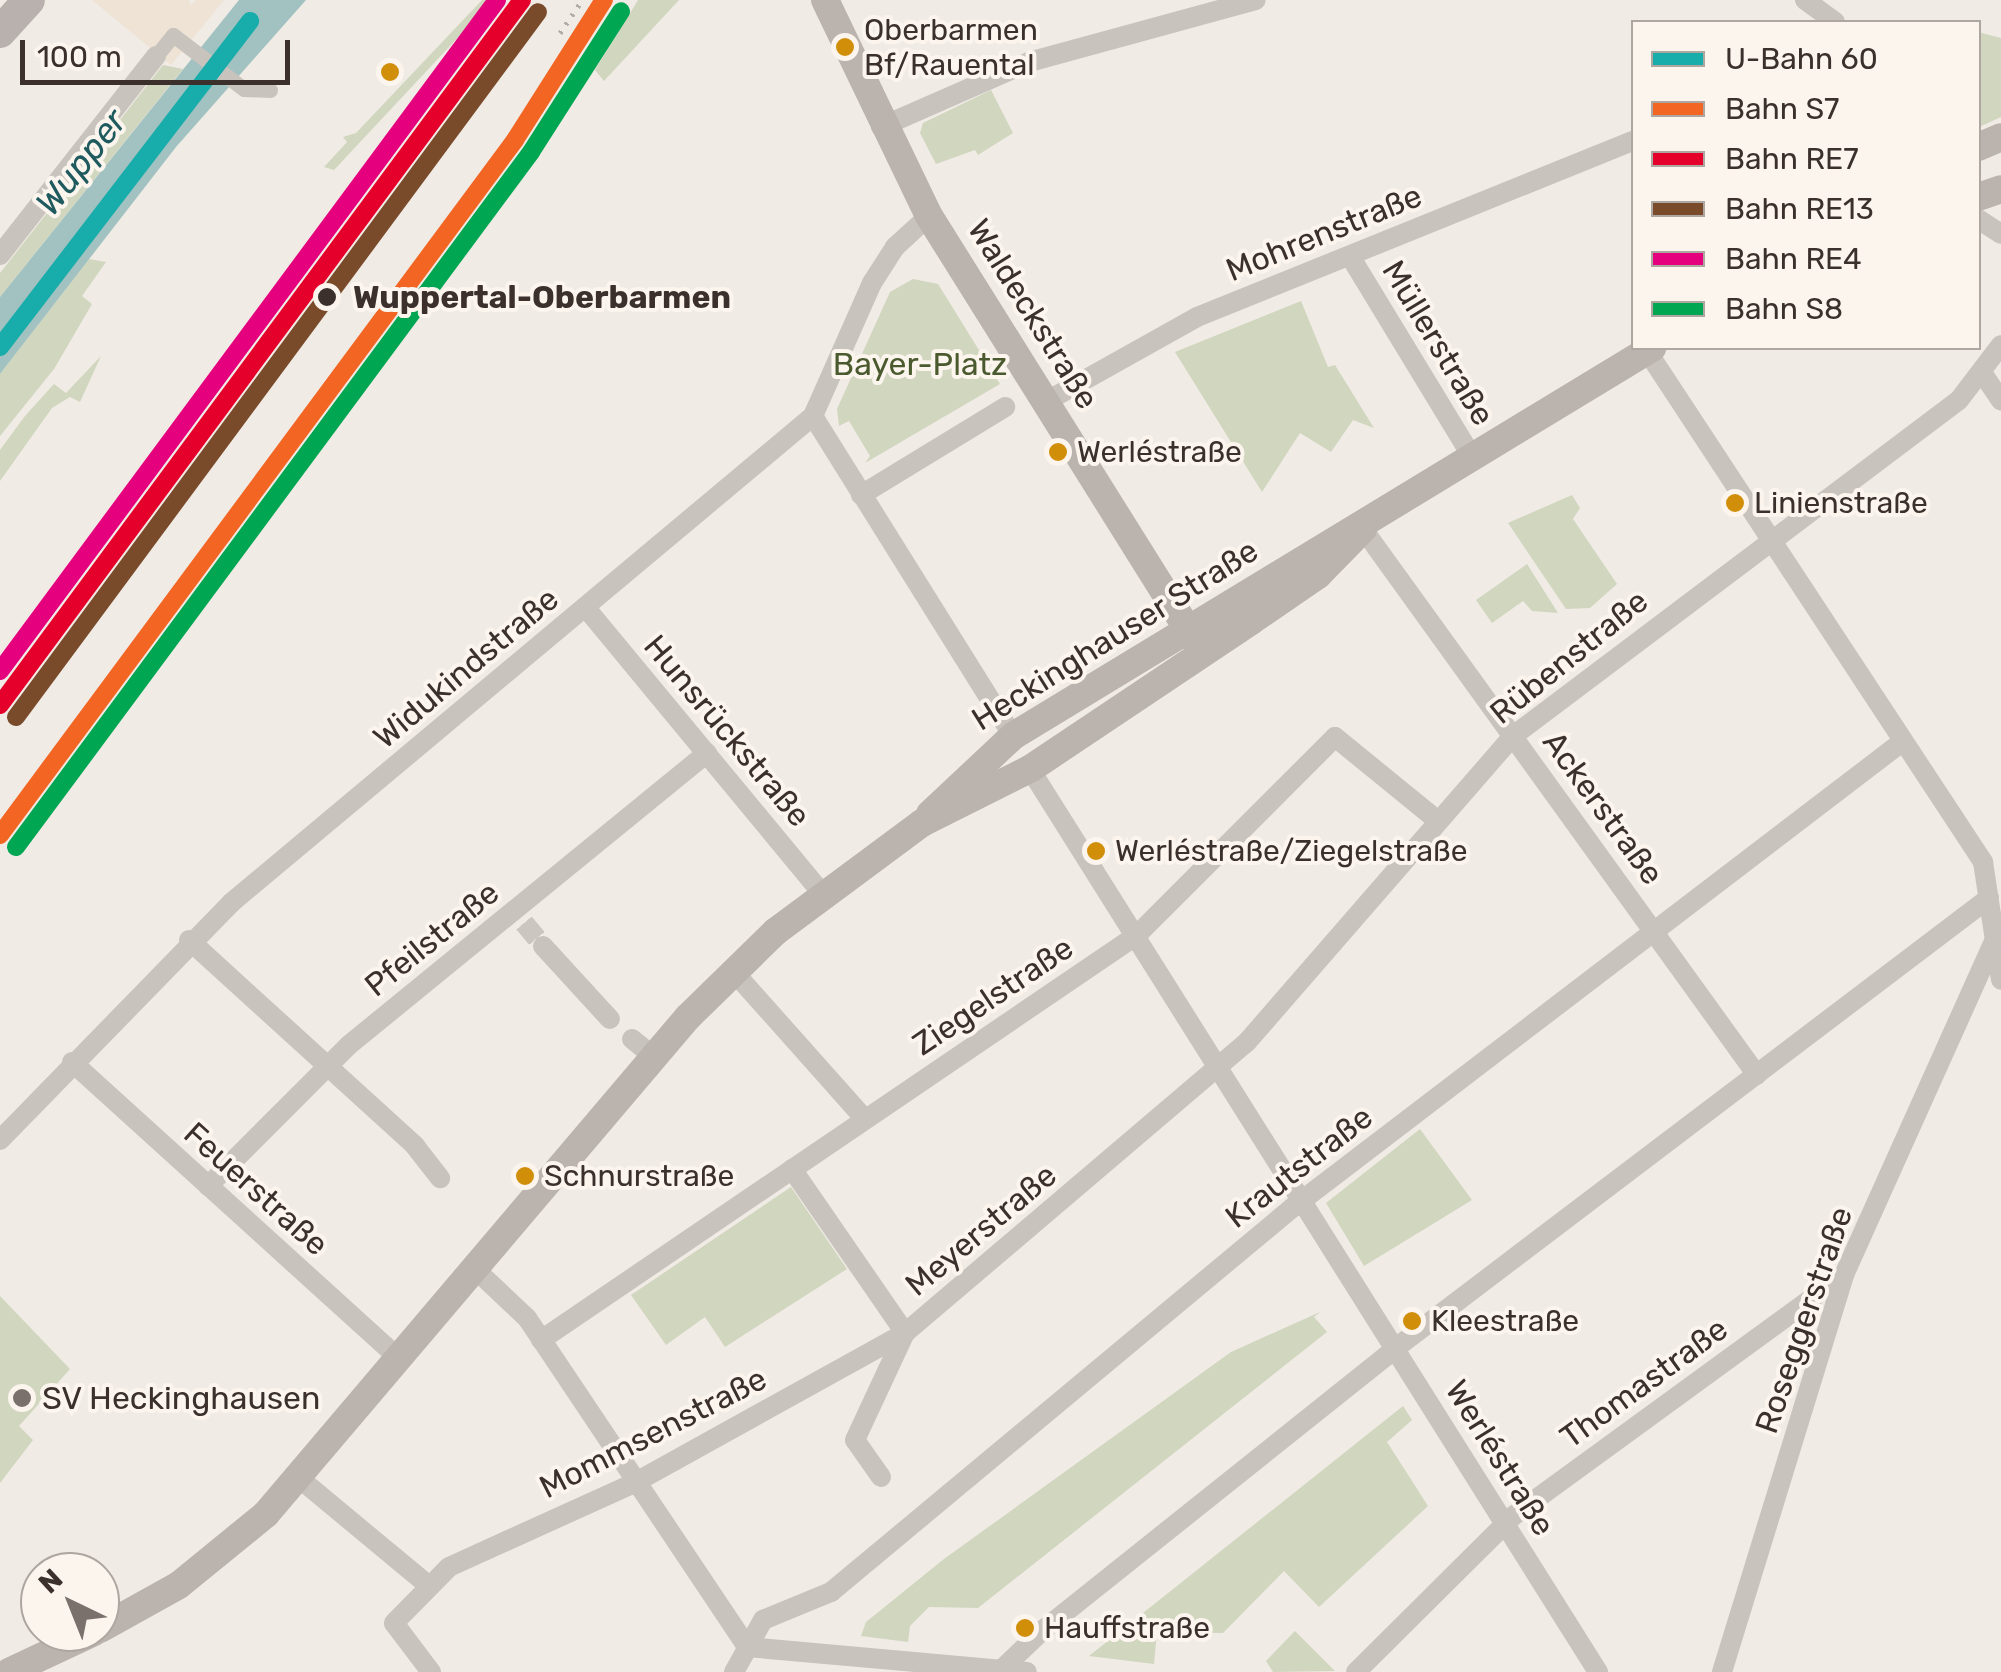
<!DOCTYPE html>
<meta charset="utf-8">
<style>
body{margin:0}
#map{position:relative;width:2001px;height:1672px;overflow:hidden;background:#f0ebe5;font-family:Rubik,sans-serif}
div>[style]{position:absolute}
.green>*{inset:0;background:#d1d6bf}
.plaza>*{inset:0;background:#eee3d5}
.water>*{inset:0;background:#a1c2c1}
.minor-tunnel>*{height:20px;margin-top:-10px;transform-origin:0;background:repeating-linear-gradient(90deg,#ccc6c0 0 20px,transparent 0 30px)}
.pedestrian>*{height:15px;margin:-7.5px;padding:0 7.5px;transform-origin:7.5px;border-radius:7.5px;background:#c9c3be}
.minor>*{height:20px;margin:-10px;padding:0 10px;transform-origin:10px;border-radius:10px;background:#c9c3be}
.secondary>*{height:28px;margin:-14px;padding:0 14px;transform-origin:14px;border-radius:14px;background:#bab3ae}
.primary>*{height:32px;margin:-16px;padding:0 16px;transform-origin:16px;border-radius:16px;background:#b8b1ad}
.rail>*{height:5px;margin-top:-2.5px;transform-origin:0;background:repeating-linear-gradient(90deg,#b1aca8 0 2.5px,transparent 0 10.5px)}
.rail-1>*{height:18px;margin:-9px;padding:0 9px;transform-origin:9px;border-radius:9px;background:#f26522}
.rail-2>*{height:18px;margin:-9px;padding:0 9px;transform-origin:9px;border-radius:9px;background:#e4002b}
.rail-3>*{height:18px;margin:-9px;padding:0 9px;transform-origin:9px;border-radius:9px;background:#7a4b2a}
.rail-4>*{height:18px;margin:-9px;padding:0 9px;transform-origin:9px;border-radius:9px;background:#e5007d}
.rail-5>*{height:18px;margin:-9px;padding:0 9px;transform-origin:9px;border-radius:9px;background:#00a651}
.metro-1>*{height:18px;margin:-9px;padding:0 9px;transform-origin:9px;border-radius:9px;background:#18acaa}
.dots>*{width:28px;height:28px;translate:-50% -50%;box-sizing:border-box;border:5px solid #fbf5ee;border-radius:50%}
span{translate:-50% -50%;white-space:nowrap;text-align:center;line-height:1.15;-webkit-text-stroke:8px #fbf5ee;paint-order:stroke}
.bus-label{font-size:30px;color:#3b302b}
.left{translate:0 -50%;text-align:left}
.street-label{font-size:32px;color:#3b302b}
.stop-label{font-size:32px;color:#3b302b;font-weight:700}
.park-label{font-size:32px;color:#4a5a2e}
.poi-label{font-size:32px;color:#3b302b}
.water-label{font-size:35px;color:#1f5a5e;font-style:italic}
.legend{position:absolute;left:1631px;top:20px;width:350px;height:330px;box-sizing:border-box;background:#fbf5ee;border:2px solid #aea6a0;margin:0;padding:12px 18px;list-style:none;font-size:30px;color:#3b302b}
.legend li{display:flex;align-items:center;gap:20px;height:50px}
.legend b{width:50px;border:2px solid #aea6a0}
.north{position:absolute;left:20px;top:1552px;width:100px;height:100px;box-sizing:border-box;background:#fbf5ee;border:2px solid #aea6a0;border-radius:50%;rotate:317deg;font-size:28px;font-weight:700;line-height:40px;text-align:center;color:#3b302b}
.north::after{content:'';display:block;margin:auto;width:35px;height:45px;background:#7a716c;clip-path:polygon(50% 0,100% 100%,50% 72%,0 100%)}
.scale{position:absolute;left:20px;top:40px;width:270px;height:45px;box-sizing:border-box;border:5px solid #3b302b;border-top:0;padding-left:12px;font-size:30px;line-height:35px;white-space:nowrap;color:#3b302b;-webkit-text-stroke:8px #fbf5ee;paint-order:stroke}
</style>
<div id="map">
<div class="green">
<i style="clip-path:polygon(482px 0,493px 0,334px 170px,324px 167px,347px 142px,343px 137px,356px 133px)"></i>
<i style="clip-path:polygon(638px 0,679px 0,604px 81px,595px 70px)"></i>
<i style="clip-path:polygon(1978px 32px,2001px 38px,2001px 117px,1979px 127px)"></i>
<i style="clip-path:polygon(163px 65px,183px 69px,0 297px,0 273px)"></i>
<i style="clip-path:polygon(991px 90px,1013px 133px,978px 155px,975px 150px,936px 164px,920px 133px,923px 123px)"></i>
<i style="clip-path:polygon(89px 259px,106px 262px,82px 296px,92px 304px,54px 369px,0 436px,0 374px)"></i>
<i style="clip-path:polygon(913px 279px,938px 284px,1000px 384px,865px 463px,870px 456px,849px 421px,839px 426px,837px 409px,890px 292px)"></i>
<i style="clip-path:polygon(1301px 301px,1328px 367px,1335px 365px,1374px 428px,1353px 420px,1331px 452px,1300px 433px,1262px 492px,1175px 352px)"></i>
<i style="clip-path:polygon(101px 356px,80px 402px,70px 397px,52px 408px,0 481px,0 450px,25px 416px,54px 384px,66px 393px)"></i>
<i style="clip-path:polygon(1572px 495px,1580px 508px,1573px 519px,1617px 584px,1590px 608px,1566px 609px,1508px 523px)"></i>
<i style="clip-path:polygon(1527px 564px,1558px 613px,1532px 611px,1523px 601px,1492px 623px,1476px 600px)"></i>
<i style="clip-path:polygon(1420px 1129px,1472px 1200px,1364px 1266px,1326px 1203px)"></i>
<i style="clip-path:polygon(791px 1187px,847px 1269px,725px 1347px,705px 1317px,666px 1345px,631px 1295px)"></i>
<i style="clip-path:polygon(0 1296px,70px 1369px,19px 1426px,33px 1440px,0 1483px)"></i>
<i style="clip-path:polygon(1320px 1312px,1314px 1317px,1327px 1332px,978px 1608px,929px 1607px,910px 1626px,908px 1642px,861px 1636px,866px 1622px,944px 1559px,1231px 1352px)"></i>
<i style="clip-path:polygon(1403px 1406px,1412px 1420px,1387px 1442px,1428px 1506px,1319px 1607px,1284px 1571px,1223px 1633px,1157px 1632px,1154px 1664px,1089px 1656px)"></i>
<i style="clip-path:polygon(1295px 1631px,1335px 1671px,1273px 1672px,1266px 1661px)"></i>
</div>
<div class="plaza">
<i style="clip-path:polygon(92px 0,189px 0,191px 6px,196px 0,224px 0,171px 65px)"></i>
</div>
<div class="water">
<i style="clip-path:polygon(239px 0,306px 0,176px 147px,0 374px,0 297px)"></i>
</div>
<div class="minor-tunnel">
<i style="left:524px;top:923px;width:30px;rotate:50deg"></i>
</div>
<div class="pedestrian">
<i style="left:156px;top:56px;width:27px;rotate:-51deg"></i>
<i style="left:173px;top:35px;width:89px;rotate:37.3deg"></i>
<i style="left:244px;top:89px;width:26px;rotate:2deg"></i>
</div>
<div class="minor">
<i style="left:1805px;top:0;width:37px;rotate:36deg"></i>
<i style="left:881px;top:127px;width:162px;rotate:-23.7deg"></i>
<i style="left:1029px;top:62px;width:235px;rotate:-15.3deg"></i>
<i style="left:1978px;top:219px;width:27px;rotate:33deg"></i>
<i style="left:0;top:255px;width:253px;rotate:-51.9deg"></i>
<i style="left:1350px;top:256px;width:239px;rotate:58.7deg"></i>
<i style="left:1647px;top:351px;width:612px;rotate:56.67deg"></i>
<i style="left:1983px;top:862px;width:119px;rotate:81.3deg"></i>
<i style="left:1983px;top:374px;width:32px;rotate:56deg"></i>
<i style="left:1047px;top:401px;width:172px;rotate:-29.2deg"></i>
<i style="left:1197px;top:317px;width:471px;rotate:-22deg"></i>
<i style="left:813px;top:416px;width:377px;rotate:58deg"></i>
<i style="left:861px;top:495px;width:169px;rotate:-31.4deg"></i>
<i style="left:1363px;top:529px;width:673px;rotate:54.19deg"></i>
<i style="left:586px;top:608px;width:370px;rotate:50.4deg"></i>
<i style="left:1030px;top:769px;width:1067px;rotate:57.83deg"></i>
<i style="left:189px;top:940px;width:306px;rotate:42.3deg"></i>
<i style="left:415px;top:1146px;width:41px;rotate:52deg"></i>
<i style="left:543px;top:946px;width:99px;rotate:47.5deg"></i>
<i style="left:733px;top:971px;width:198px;rotate:48.3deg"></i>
<i style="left:632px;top:1039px;width:28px;rotate:39deg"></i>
<i style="left:72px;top:1062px;width:442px;rotate:42.2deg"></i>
<i style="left:0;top:1140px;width:331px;rotate:-45.7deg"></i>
<i style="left:231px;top:903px;width:759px;rotate:-39.92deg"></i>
<i style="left:813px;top:416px;width:145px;rotate:-66.1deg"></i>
<i style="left:872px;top:283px;width:43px;rotate:-57.4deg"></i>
<i style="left:895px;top:247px;width:46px;rotate:-42.4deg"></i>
<i style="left:792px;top:1169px;width:199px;rotate:55.4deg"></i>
<i style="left:208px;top:1186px;width:199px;rotate:-45deg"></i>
<i style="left:349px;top:1045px;width:462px;rotate:-39.2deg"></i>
<i style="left:476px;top:1270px;width:70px;rotate:43.3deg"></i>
<i style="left:527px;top:1318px;width:396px;rotate:56.2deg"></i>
<i style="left:541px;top:1340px;width:721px;rotate:-34.2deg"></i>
<i style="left:1137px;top:935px;width:280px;rotate:-45deg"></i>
<i style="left:1335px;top:737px;width:133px;rotate:39.2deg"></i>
<i style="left:881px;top:1477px;width:45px;rotate:-125.1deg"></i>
<i style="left:855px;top:1440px;width:118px;rotate:-65deg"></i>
<i style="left:905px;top:1333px;width:449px;rotate:-40.4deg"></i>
<i style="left:1247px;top:1042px;width:405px;rotate:-49deg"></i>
<i style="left:1513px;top:736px;width:558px;rotate:-36.99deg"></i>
<i style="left:1959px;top:400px;width:69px;rotate:-52.6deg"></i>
<i style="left:299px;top:1478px;width:168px;rotate:39.7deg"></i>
<i style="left:747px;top:1647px;width:281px;rotate:5.1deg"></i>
<i style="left:431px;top:1672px;width:61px;rotate:-127.1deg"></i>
<i style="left:394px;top:1623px;width:78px;rotate:-45.5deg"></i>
<i style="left:449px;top:1567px;width:205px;rotate:-24.4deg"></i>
<i style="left:636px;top:1482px;width:308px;rotate:-29deg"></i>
<i style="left:734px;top:1672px;width:60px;rotate:-60.9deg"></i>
<i style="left:763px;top:1620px;width:74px;rotate:-22.4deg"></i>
<i style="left:831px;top:1592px;width:600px;rotate:-39.79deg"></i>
<i style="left:1292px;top:1208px;width:768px;rotate:-37.38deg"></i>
<i style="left:999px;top:1672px;width:61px;rotate:-43.7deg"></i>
<i style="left:1043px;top:1630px;width:453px;rotate:-38.6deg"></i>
<i style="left:1397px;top:1347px;width:743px;rotate:-37.18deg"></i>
<i style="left:1356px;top:1672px;width:221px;rotate:-44.8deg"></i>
<i style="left:1513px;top:1516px;width:409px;rotate:-36.1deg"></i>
<i style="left:1722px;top:1672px;width:415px;rotate:-72.9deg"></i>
<i style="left:1844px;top:1275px;width:365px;rotate:-65.8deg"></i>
</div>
<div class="secondary">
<i style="left:825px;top:0;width:240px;rotate:64.3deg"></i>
<i style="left:929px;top:216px;width:505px;rotate:57.95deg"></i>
<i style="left:1978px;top:147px;width:25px;rotate:-23deg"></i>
<i style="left:1978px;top:197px;width:24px;rotate:-19deg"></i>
<i style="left:930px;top:814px;width:114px;rotate:-43.2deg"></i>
<i style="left:1013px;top:736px;width:748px;rotate:-31.27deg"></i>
<i style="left:100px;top:1629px;width:90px;rotate:-29.1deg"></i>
<i style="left:179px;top:1585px;width:112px;rotate:-39.2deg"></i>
<i style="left:266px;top:1514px;width:652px;rotate:-49.67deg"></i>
<i style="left:688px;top:1017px;width:122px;rotate:-44.3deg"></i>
<i style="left:775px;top:932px;width:183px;rotate:-36.6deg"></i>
<i style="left:922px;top:823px;width:121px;rotate:-26.6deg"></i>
<i style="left:1030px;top:769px;width:266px;rotate:-33.8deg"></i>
<i style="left:1251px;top:621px;width:81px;rotate:-34.5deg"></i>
<i style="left:1318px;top:575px;width:64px;rotate:-45.6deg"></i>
<i style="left:9px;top:1672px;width:94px;rotate:-25.2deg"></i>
</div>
<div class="primary">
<i style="left:0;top:32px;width:43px;rotate:-47.8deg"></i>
</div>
<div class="rail">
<i style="left:560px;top:33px;width:40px;rotate:-56deg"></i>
</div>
<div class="rail-1">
<i style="left:0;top:835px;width:865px;rotate:-53.46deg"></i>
<i style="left:515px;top:140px;width:166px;rotate:-57.6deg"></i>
</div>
<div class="rail-2">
<i style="left:0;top:705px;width:877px;rotate:-53.48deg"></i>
</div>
<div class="rail-3">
<i style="left:16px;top:717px;width:877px;rotate:-53.48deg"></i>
</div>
<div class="rail-4">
<i style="left:0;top:671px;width:835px;rotate:-53.47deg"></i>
</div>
<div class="rail-5">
<i style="left:16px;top:847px;width:865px;rotate:-53.46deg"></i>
<i style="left:531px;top:152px;width:167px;rotate:-57.4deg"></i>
</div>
<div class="metro-1">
<i style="left:0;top:347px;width:411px;rotate:-52.5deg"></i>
</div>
<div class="dots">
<i style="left:845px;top:47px;background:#d18e09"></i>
<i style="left:390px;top:72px;background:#d18e09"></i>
<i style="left:327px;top:297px;background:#3b302b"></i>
<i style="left:1058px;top:452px;background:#d18e09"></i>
<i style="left:1735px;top:503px;background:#d18e09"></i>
<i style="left:1096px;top:851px;background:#d18e09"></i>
<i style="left:525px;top:1176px;background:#d18e09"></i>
<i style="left:1412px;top:1321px;background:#d18e09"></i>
<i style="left:22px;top:1398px;background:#7a716c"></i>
<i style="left:1025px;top:1628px;background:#d18e09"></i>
</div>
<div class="bus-label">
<span class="left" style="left:864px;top:47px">Oberbarmen<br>Bf/Rauental</span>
<span class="left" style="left:1077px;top:452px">Werléstraße</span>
<span class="left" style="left:1754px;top:503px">Linienstraße</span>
<span class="left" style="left:1115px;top:851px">Werléstraße/Ziegelstraße</span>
<span class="left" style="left:544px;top:1176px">Schnurstraße</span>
<span class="left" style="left:1431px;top:1321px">Kleestraße</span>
<span class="left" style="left:1044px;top:1628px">Hauffstraße</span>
</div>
<div class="street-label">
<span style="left:1324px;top:233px;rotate:-22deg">Mohrenstraße</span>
<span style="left:1033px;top:314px;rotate:58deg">Waldeckstraße</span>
<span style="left:1438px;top:343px;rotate:59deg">Müllerstraße</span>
<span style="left:1115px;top:635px;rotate:-32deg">Heckinghauser Straße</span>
<span style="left:1569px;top:657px;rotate:-39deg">Rübenstraße</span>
<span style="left:466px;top:668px;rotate:-40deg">Widukindstraße</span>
<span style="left:727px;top:731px;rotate:50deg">Hunsrückstraße</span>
<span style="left:1603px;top:808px;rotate:54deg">Ackerstraße</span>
<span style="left:432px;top:939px;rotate:-39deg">Pfeilstraße</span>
<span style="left:993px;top:996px;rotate:-34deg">Ziegelstraße</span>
<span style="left:1299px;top:1167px;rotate:-38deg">Krautstraße</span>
<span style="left:256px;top:1189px;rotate:42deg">Feuerstraße</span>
<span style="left:981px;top:1230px;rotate:-40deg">Meyerstraße</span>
<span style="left:1804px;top:1320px;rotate:-71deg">Roseggerstraße</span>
<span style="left:1644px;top:1383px;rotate:-36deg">Thomastraße</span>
<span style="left:653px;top:1433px;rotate:-27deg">Mommsenstraße</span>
<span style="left:1500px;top:1458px;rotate:58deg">Werléstraße</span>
</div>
<div class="stop-label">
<span class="left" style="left:353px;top:297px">Wuppertal-Oberbarmen</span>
</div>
<div class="park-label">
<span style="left:920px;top:364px">Bayer-Platz</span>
</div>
<div class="poi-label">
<span class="left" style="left:42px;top:1398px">SV Heckinghausen</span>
</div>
<div class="water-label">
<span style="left:81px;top:162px;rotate:-52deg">Wupper</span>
</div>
<ul class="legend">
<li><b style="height:12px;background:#18acaa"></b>U-Bahn 60</li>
<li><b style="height:12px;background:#f26522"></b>Bahn S7</li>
<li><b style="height:12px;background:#e4002b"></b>Bahn RE7</li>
<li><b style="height:12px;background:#7a4b2a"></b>Bahn RE13</li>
<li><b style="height:12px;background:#e5007d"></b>Bahn RE4</li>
<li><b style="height:12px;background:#00a651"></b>Bahn S8</li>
</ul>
<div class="north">N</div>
<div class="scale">100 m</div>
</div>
